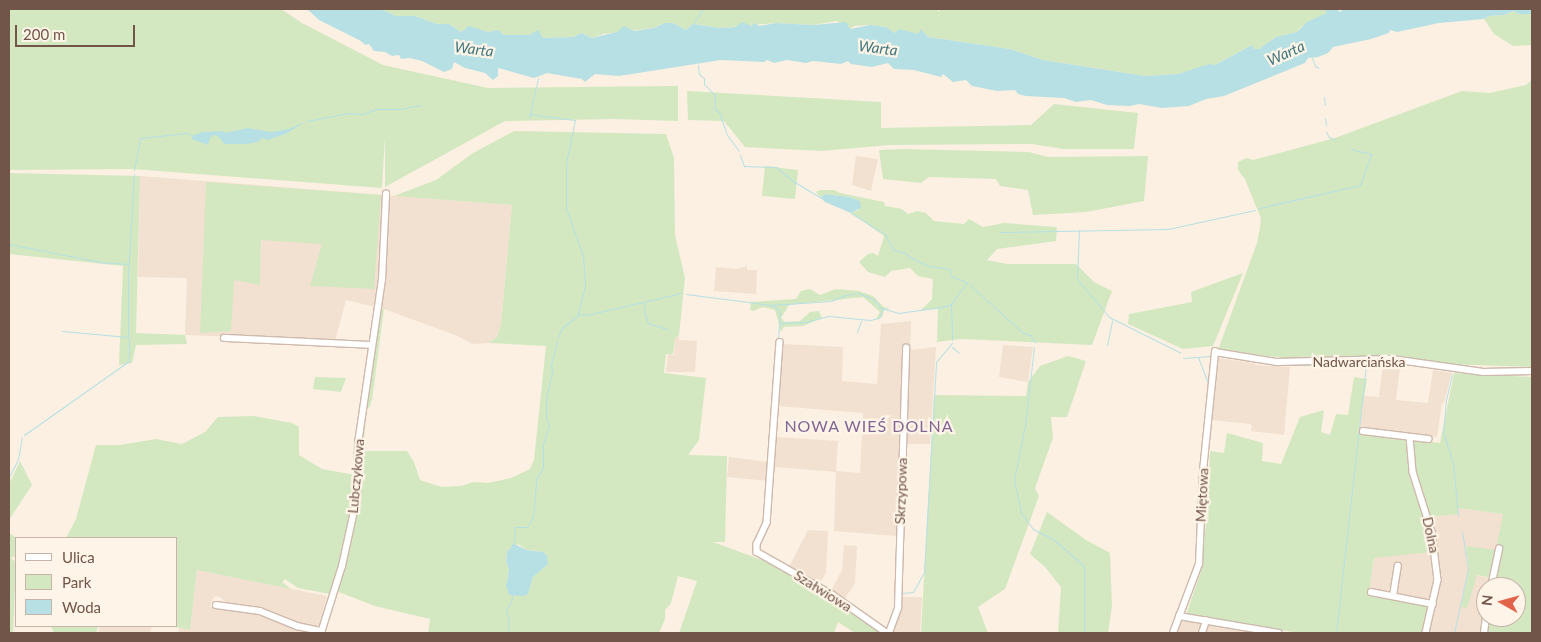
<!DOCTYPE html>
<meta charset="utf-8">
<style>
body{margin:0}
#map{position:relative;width:1541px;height:642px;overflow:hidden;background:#fbf0e2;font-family:Lato,sans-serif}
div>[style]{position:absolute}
.residential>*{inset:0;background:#f2e1d0}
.green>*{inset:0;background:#d3e8c1}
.water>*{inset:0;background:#b7e0e4}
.stream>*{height:1px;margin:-0.5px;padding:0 0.5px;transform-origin:0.5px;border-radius:0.5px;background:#b7e0e4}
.roads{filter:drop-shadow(1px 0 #ceb9ac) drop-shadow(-1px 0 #ceb9ac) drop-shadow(0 1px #ceb9ac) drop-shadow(0 -1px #ceb9ac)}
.minor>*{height:5.5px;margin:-2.75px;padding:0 2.75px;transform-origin:2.75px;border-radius:2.75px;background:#fff}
span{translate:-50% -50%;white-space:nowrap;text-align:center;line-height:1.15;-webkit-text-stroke:4.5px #fef4e7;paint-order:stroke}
.street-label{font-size:14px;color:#715549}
.water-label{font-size:15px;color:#41777e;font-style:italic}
.quarter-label{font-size:16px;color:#826595;letter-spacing:1px}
.frame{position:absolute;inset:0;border:10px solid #715549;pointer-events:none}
.legend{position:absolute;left:15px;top:537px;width:162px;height:90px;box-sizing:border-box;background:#fef4e7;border:1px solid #c6b4a8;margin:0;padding:6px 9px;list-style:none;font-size:15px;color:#715549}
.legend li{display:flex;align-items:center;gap:10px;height:25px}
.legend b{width:25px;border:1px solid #c6b4a8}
.north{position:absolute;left:1476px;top:577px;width:50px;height:50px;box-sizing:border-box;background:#fef4e7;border:1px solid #c6b4a8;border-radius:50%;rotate:277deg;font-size:14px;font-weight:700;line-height:20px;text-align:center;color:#715549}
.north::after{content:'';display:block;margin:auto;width:18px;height:22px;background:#e1634a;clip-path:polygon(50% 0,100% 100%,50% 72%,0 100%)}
.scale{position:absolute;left:15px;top:25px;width:120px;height:22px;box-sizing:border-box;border:2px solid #715549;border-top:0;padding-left:6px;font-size:15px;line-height:18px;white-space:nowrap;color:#715549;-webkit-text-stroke:4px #fef4e7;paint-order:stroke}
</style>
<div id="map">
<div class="residential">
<i style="clip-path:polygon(856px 156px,878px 159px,871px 191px,852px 185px)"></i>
<i style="clip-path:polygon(140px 176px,512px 205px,501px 324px,497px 337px,489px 343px,473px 344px,455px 335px,384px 309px,346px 300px,335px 341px,185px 335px,187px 278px,138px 277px)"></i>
<i style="clip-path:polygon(747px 266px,747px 270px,757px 270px,756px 294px,714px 291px,716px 267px,737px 269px)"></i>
<i style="clip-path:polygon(911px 321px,910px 350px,936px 347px,930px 444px,900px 444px,897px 536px,834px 531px,836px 472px,774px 467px,776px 437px,838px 441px,836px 471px,860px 473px,863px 413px,778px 406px,783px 344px,843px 347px,842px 381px,877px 384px,881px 324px)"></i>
<i style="clip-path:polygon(679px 336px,679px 340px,697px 341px,695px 372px,666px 372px,668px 354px,674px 355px,675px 339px)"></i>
<i style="clip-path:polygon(1003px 345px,1033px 347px,1028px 382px,999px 377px)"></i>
<i style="clip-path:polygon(1218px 358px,1254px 363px,1256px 365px,1290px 367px,1284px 435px,1251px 431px,1252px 426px,1250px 424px,1211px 420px)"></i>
<i style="clip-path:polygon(1383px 365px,1400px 367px,1396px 400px,1428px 403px,1433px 370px,1452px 373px,1444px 403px,1442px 403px,1437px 437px,1359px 430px,1364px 396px,1379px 397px)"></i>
<i style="clip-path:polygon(729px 457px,769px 462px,768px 481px,727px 477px)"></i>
<i style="clip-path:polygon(1457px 508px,1504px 514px,1496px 551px,1466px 547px,1469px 574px,1520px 583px,1516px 603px,1516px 587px,1486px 587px,1486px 617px,1490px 617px,1488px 633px,1424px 633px,1430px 605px,1369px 593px,1374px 558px,1429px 533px,1425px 518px,1458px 513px)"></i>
<i style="clip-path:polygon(808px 530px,828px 531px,826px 573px,819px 584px,789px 567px)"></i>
<i style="clip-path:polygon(844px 545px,857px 546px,855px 583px,844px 600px,831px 591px,842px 570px)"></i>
<i style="clip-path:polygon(197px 570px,327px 596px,319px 625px,316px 627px,296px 623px,260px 609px,228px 605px,220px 597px,216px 596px,212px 599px,210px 607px,258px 614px,294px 628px,315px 633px,178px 633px,179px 628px,190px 630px)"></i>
<i style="clip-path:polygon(900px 597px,922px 597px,920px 633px,892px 633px,900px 610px)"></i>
<i style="clip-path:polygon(1177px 618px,1279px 633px,1171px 633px)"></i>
<i style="clip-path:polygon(100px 626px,152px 626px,150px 633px,98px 633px)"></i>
</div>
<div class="green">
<i style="clip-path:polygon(9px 9px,281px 9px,302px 23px,383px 65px,488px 88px,678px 86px,678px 121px,615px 119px,505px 121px,385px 187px,385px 136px,382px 188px,133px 169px,9px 170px)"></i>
<i style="clip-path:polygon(381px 9px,937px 9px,939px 12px,940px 9px,1324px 9px,1328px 13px,1301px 27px,1297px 32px,1276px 37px,1259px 49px,1254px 50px,1252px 45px,1215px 65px,1178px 74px,1145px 76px,1043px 60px,1010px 49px,928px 37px,921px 30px,918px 34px,895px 33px,886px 27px,870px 25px,855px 26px,849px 29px,837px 21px,813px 25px,776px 23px,720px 28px,693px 24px,686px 30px,673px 23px,665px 23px,654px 28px,603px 34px,591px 38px,582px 33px,573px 37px,542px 38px,530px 35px,504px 35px,498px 30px,488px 32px,469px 27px,461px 32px,449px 24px,437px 24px,415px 16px,396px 16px)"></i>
<i style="clip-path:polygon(1515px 11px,1518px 14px,1532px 14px,1532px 45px,1513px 46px,1494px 34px,1484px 19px,1489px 16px,1504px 15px)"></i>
<i style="clip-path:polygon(1532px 80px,1532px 367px,1292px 359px,1218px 350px,1257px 243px,1260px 227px,1261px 218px,1255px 204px,1245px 179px,1238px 170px,1238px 162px,1247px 158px,1253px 160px,1335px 138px,1462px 91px,1490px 93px,1526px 85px)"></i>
<i style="clip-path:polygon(687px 91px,881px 102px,881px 128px,1031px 125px,1054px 104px,1138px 113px,1134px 149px,1063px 149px,1032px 144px,890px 145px,821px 151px,745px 147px,724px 121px,688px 120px)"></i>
<i style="clip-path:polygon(evenodd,514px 131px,666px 134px,674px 158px,675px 235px,685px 278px,679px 335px,675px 339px,673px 354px,666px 354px,664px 373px,706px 378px,699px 440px,688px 455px,727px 456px,725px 542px,713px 542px,786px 569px,836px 599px,881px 633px,855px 633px,838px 622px,834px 633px,679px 633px,697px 581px,678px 576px,671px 603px,665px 610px,665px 619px,659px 633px,428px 633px,430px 619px,375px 606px,336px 591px,360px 494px,359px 456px,364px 419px,366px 417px,363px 451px,407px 451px,414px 462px,420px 480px,432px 484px,442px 487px,461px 486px,473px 482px,488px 483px,511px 478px,530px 469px,534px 460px,546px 346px,489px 343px,497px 337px,501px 324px,512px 205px,394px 196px,436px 180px,473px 153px,514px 131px,518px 544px,527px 550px,539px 551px,548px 564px,533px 577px,528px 594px,506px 586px,509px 570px,506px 561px,507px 551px,518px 544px)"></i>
<i style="clip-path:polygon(903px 149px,1029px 152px,1048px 157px,1148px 156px,1144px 201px,1086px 212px,1033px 215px,1028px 190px,1000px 186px,996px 179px,929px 177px,921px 183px,883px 179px,879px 150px)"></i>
<i style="clip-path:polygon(765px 166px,798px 170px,795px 199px,762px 196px)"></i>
<i style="clip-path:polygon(9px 173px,140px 176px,136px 333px,185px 335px,187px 344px,136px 345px,132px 363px,119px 365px,123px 266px,9px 254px)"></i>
<i style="clip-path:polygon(206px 182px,381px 195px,374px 289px,310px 286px,322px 244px,261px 240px,260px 285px,234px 280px,231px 331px,200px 333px)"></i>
<i style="clip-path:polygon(820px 190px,834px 190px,840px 193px,884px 202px,885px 206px,902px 209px,908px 214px,917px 211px,926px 213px,934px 221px,964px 224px,969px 219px,983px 227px,1004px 223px,1057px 227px,1056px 241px,997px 249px,987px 260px,1007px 264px,1076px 264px,1094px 282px,1112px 291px,1092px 345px,961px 339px,937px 342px,938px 309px,921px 310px,932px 299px,933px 279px,918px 276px,910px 268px,891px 271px,885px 277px,868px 272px,859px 262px,868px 254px,873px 253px,878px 256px,884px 236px,851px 213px,859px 210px,860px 201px,849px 197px,824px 194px,821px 198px,816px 192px)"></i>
<i style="clip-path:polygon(1243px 273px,1213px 346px,1183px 349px,1128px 324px,1129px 314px,1192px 302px,1191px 292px)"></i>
<i style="clip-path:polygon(810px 289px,820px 295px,836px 289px,859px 291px,873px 296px,884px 307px,890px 309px,884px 310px,882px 317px,876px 319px,880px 312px,863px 297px,789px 305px,781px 318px,785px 322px,800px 321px,810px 312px,819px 311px,822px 318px,803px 326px,784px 327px,781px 332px,775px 310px,762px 307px,754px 311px,750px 310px,751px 302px,796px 299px,801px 291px)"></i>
<i style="clip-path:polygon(379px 309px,384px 309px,372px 400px,369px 408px,366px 406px)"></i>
<i style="clip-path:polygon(1068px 356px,1086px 361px,1067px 417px,1051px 417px,1053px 438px,1035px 488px,1039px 496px,1005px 589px,978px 607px,988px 633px,921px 633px,934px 395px,1026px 396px,1028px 382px,1040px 366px)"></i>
<i style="clip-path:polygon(1454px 373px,1532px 377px,1532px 633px,1488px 633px,1490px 617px,1516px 617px,1519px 583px,1477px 575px,1467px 608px,1461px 607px,1469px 569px,1466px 546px,1496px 550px,1503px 514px,1458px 508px,1458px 514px,1429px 517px,1415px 477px,1412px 439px,1440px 443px)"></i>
<i style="clip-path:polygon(315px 377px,346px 378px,341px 392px,313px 389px)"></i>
<i style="clip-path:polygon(1354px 377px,1367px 379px,1358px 434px,1404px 439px,1406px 444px,1409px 476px,1429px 533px,1432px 552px,1374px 558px,1369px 593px,1431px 605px,1423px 633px,1300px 633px,1186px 615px,1200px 574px,1207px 516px,1210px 451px,1224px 453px,1227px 433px,1263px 443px,1262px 461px,1281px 464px,1300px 417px,1324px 410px,1321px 432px,1330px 435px,1336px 414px,1348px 415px)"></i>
<i style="clip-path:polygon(254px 416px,292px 423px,299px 427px,299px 455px,322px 469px,355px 475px,355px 497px,343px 553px,330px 594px,298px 588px,285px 579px,282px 582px,291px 589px,197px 570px,190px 630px,170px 626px,176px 626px,176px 538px,66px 538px,76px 519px,96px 445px,120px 445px,156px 439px,182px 444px,205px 432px,218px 417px)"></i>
<i style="clip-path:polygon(20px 461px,32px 485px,9px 520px,9px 533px,17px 538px,16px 562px,14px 556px,11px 558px,16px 562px,13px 633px,9px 633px,9px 484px)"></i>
<i style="clip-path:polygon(1047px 512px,1086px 540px,1110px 553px,1112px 606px,1108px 633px,1058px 633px,1061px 587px,1045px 567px,1030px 554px)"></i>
<i style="clip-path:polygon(51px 626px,98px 626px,96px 633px,54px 633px)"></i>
</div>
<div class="water">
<i style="clip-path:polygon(307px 9px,381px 9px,396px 16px,415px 16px,437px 24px,449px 24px,461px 32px,469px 26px,488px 32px,498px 30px,504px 35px,530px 35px,538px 30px,543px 38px,573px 37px,582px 33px,591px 38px,617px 32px,624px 26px,634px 31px,654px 28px,665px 23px,673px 23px,686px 30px,693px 24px,720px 28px,735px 27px,743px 22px,751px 26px,755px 23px,759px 26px,776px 23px,813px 25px,846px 22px,850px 29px,870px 25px,886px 27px,895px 33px,899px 29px,918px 34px,921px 29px,928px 37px,1010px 49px,1043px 60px,1145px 76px,1178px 74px,1209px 64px,1215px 65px,1252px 45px,1254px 49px,1259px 49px,1276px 37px,1297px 32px,1307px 22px,1327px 13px,1324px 9px,1337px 9px,1340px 12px,1344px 9px,1532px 9px,1532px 14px,1518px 14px,1514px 11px,1504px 15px,1489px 16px,1484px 19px,1439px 23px,1397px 32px,1390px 30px,1389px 33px,1371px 39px,1333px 47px,1328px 53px,1318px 57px,1308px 58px,1305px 63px,1224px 96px,1206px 99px,1189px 106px,1162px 108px,1139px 104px,1130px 106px,1107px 105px,1091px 100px,1076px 102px,1064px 98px,1026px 96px,1018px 94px,1015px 90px,997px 91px,972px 86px,966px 80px,953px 82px,943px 74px,941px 77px,914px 70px,894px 69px,888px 63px,872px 67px,851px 64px,848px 61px,841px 64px,813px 61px,806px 63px,787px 60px,774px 63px,767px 60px,764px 62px,721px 60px,619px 76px,595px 74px,585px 82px,582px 79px,547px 73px,534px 78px,498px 68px,498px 76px,493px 80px,485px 73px,465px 68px,454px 62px,452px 69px,444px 72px,422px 61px,410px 58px,401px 59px,399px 55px,392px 56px,385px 52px,374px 51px,369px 44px,365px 45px,361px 41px,319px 20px)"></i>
<i style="clip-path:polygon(307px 121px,285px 134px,268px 140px,262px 138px,258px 142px,247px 144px,224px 144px,218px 136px,214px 135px,210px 138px,208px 145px,192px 139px,192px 136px,202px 132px,224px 131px,225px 133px,248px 128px,271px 132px,289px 129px)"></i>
<i style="clip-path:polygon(824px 194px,849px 197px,860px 201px,861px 208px,851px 213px,825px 202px,821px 198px)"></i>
<i style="clip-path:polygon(512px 543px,527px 550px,543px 552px,547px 556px,548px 564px,533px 577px,528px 594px,524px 596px,509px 595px,506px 586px,509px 570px,506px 561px,507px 551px,511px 548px)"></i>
</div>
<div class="stream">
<i style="left:693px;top:24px;width:18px;rotate:-56deg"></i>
<i style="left:1312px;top:58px;width:9px;rotate:69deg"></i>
<i style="left:1315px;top:66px;width:4px;rotate:27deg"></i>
<i style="left:698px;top:65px;width:9px;rotate:84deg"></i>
<i style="left:699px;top:74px;width:6px;rotate:39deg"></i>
<i style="left:704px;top:78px;width:6px;rotate:90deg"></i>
<i style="left:704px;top:84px;width:16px;rotate:45deg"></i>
<i style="left:715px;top:95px;width:14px;rotate:90deg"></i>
<i style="left:715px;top:109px;width:5px;rotate:37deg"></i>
<i style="left:719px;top:112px;width:24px;rotate:71deg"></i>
<i style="left:727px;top:135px;width:20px;rotate:53deg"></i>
<i style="left:1324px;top:97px;width:8px;rotate:83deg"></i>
<i style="left:530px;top:114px;width:45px;rotate:7.6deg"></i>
<i style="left:575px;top:120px;width:44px;rotate:101.8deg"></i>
<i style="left:566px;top:163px;width:45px;rotate:90deg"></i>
<i style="left:566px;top:208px;width:51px;rotate:70.5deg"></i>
<i style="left:583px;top:256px;width:30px;rotate:86deg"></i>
<i style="left:585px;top:286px;width:30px;rotate:104deg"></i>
<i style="left:529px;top:118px;width:41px;rotate:-77.3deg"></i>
<i style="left:1325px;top:118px;width:7px;rotate:82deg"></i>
<i style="left:307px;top:121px;width:42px;rotate:-11deg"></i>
<i style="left:348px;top:113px;width:15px;rotate:4deg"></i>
<i style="left:363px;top:114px;width:14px;rotate:-21deg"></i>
<i style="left:376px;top:109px;width:24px"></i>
<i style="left:400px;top:109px;width:21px;rotate:-11deg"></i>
<i style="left:1326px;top:132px;width:6px;rotate:59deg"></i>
<i style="left:1329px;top:137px;width:7px;rotate:27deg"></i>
<i style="left:740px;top:155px;width:12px;rotate:70deg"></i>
<i style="left:744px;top:166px;width:32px;rotate:2deg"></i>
<i style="left:776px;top:167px;width:22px;rotate:39deg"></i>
<i style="left:793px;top:181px;width:33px;rotate:31deg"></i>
<i style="left:134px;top:170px;width:33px;rotate:-79deg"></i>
<i style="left:140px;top:138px;width:47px;rotate:-6.1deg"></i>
<i style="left:187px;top:133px;width:6px;rotate:31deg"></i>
<i style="left:1259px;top:208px;width:104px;rotate:-12.8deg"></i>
<i style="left:1360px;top:185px;width:33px;rotate:-70deg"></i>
<i style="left:1371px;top:154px;width:21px;rotate:-166deg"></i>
<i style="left:851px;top:213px;width:40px;rotate:32deg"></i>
<i style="left:885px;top:234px;width:18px;rotate:63deg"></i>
<i style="left:893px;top:250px;width:12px;rotate:14deg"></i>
<i style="left:905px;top:253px;width:10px;rotate:37deg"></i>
<i style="left:913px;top:259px;width:17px;rotate:24deg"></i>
<i style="left:929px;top:266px;width:16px;rotate:7deg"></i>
<i style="left:945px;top:268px;width:5px;rotate:22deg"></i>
<i style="left:950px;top:270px;width:6px;rotate:81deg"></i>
<i style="left:951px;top:276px;width:18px;rotate:22deg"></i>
<i style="left:1079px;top:230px;width:49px;rotate:92.3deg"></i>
<i style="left:1077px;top:279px;width:50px;rotate:49.9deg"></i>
<i style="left:1109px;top:317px;width:80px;rotate:26.6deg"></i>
<i style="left:1000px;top:232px;width:168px;rotate:-1deg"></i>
<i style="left:1168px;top:229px;width:89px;rotate:-12.3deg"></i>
<i style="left:9px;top:244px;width:93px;rotate:11.2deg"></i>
<i style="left:100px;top:262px;width:28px;rotate:4deg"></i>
<i style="left:970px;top:285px;width:70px;rotate:42.1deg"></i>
<i style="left:1022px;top:332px;width:9px;rotate:21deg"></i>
<i style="left:1030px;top:335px;width:9px;rotate:54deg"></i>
<i style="left:686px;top:294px;width:86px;rotate:7.4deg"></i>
<i style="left:771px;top:305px;width:60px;rotate:-3.8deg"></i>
<i style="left:831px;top:301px;width:16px;rotate:-22deg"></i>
<i style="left:846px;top:295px;width:12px;rotate:-9deg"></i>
<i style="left:858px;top:293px;width:16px;rotate:22deg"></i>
<i style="left:873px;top:299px;width:12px;rotate:48deg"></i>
<i style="left:881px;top:308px;width:18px;rotate:16deg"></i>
<i style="left:898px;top:313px;width:44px;rotate:-7.8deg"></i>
<i style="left:942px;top:307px;width:9px;rotate:-18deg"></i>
<i style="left:951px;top:304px;width:26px;rotate:-54deg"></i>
<i style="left:645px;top:303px;width:9px;rotate:96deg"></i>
<i style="left:644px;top:312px;width:12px;rotate:70deg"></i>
<i style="left:648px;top:323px;width:20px;rotate:18deg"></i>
<i style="left:951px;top:304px;width:36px;rotate:88deg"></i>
<i style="left:771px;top:305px;width:8px;rotate:30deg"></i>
<i style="left:778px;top:309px;width:6px;rotate:72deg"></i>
<i style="left:780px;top:315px;width:25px;rotate:95deg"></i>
<i style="left:780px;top:323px;width:26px;rotate:-2deg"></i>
<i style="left:806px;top:322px;width:24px;rotate:-15deg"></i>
<i style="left:829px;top:316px;width:41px;rotate:5.6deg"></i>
<i style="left:870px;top:320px;width:9px;rotate:-13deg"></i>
<i style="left:879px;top:318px;width:11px;rotate:-68deg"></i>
<i style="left:62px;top:331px;width:66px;rotate:5.2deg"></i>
<i style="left:128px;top:337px;width:62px;rotate:-90deg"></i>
<i style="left:128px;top:275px;width:101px;rotate:-86.6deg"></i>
<i style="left:857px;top:332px;width:12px;rotate:-70deg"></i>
<i style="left:558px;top:337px;width:10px;rotate:-66deg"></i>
<i style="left:562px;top:328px;width:21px;rotate:-39deg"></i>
<i style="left:578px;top:315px;width:13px;rotate:-4deg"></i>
<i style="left:591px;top:314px;width:93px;rotate:-13deg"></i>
<i style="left:1107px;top:345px;width:25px;rotate:-78deg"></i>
<i style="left:952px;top:347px;width:9px;rotate:41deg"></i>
<i style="left:1034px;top:347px;width:79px;rotate:96.6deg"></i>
<i style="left:1025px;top:425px;width:56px;rotate:101.3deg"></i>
<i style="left:1014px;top:480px;width:9px;rotate:77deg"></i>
<i style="left:1016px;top:489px;width:25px;rotate:78deg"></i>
<i style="left:1021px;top:513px;width:20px;rotate:53deg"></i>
<i style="left:1033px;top:529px;width:22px;rotate:27deg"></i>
<i style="left:1053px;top:539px;width:41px;rotate:41.1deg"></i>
<i style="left:1084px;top:566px;width:67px;rotate:90deg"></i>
<i style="left:1198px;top:357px;width:30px;rotate:69deg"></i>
<i style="left:1183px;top:358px;width:28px;rotate:-4deg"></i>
<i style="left:1280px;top:365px;width:93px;rotate:-0.6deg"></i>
<i style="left:1452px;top:374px;width:26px;rotate:103deg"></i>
<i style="left:1446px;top:399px;width:33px;rotate:95deg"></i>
<i style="left:1443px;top:432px;width:33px;rotate:72deg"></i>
<i style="left:1453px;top:463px;width:53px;rotate:84.6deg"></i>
<i style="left:24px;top:435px;width:128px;rotate:-35.2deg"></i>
<i style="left:129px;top:361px;width:22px;rotate:-90deg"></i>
<i style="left:9px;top:477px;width:20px;rotate:-63deg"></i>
<i style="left:18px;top:459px;width:22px;rotate:-80deg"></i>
<i style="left:514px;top:543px;width:16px;rotate:-86deg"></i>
<i style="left:515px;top:527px;width:12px"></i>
<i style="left:527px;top:527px;width:12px;rotate:-59deg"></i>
<i style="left:533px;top:517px;width:38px;rotate:-85deg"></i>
<i style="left:536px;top:479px;width:13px;rotate:-58deg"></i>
<i style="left:543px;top:468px;width:24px;rotate:-90deg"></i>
<i style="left:543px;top:444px;width:19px;rotate:-72deg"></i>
<i style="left:549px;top:426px;width:9px;rotate:-108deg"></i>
<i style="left:546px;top:417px;width:17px;rotate:-90deg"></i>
<i style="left:546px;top:400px;width:29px;rotate:-78deg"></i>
<i style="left:552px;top:372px;width:8px;rotate:-97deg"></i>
<i style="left:551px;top:364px;width:24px;rotate:-75deg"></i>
<i style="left:902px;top:593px;width:11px;rotate:-5deg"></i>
<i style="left:913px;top:592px;width:23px;rotate:-61deg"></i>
<i style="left:924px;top:572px;width:210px;rotate:-86.7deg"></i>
<i style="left:936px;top:362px;width:25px;rotate:-50deg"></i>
<i style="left:508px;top:633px;width:13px;rotate:-86deg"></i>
<i style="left:509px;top:620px;width:11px;rotate:-105deg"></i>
<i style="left:506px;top:609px;width:9px;rotate:-54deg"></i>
<i style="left:511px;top:602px;width:8px;rotate:-76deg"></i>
<i style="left:1336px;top:633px;width:271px;rotate:-83.6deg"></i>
<i style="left:1454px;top:633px;width:66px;rotate:-77.7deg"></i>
<i style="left:1468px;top:569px;width:37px;rotate:-99deg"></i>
</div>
<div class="roads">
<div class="minor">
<i style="left:224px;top:338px;width:148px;rotate:2.7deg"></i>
<i style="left:780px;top:342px;width:181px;rotate:94.1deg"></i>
<i style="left:767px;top:523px;width:23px;rotate:115deg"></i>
<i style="left:757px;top:544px;width:8px;rotate:90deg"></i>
<i style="left:757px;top:552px;width:87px;rotate:29.5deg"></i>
<i style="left:833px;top:595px;width:66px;rotate:35.1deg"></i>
<i style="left:1363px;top:431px;width:66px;rotate:6.9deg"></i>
<i style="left:1410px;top:437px;width:35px;rotate:85deg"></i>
<i style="left:1413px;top:472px;width:63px;rotate:72.4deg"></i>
<i style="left:1432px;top:532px;width:48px;rotate:82.9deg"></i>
<i style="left:1438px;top:580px;width:54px;rotate:102.8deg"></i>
<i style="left:1491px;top:587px;width:39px;rotate:-78deg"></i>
<i style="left:1371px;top:592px;width:63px;rotate:11deg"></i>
<i style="left:1393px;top:596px;width:30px;rotate:-81deg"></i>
<i style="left:216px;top:605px;width:44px;rotate:7.8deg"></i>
<i style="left:260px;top:611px;width:40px;rotate:22deg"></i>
<i style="left:297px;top:626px;width:25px;rotate:12deg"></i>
<i style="left:1179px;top:616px;width:101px;rotate:9.6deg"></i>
<i style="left:321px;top:633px;width:70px;rotate:-72.6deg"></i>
<i style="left:342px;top:566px;width:70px;rotate:-77.6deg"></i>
<i style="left:357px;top:498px;width:54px;rotate:-88.9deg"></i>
<i style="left:358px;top:444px;width:166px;rotate:-81.7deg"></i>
<i style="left:382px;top:280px;width:86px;rotate:-87.3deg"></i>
<i style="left:889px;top:633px;width:27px;rotate:-70deg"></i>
<i style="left:898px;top:608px;width:260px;rotate:-88.2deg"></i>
<i style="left:1173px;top:633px;width:74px;rotate:-69.4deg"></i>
<i style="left:1199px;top:564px;width:93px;rotate:-87.5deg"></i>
<i style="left:1203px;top:471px;width:120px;rotate:-84.2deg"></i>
<i style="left:1215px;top:352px;width:63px;rotate:9.2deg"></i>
<i style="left:1277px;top:362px;width:115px;rotate:-1.5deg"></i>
<i style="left:1392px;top:359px;width:92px;rotate:8.1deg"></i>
<i style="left:1483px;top:372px;width:49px;rotate:-1.2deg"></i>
<i style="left:1202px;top:633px;width:13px;rotate:-72deg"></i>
<i style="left:1484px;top:633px;width:16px;rotate:-83deg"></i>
</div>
</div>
<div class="street-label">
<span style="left:1359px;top:362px">Nadwarciańska</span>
<span style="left:356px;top:476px;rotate:-85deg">Lubczykowa</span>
<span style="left:901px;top:491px;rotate:-88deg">Skrzypowa</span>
<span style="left:1202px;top:495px;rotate:-87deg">Miętowa</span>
<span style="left:1431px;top:535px;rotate:78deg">Dolna</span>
<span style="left:823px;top:591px;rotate:32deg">Szałwiowa</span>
</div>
<div class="water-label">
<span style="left:878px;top:48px;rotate:7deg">Warta</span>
<span style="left:474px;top:49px;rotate:7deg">Warta</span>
<span style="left:1286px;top:53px;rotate:-24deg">Warta</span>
</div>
<div class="quarter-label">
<span style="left:869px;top:426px">NOWA WIEŚ DOLNA</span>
</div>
<div class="frame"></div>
<ul class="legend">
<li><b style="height:6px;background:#fff"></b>Ulica</li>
<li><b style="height:14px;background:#d3e8c1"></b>Park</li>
<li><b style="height:14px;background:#b7e0e4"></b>Woda</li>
</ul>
<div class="north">N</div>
<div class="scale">200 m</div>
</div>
